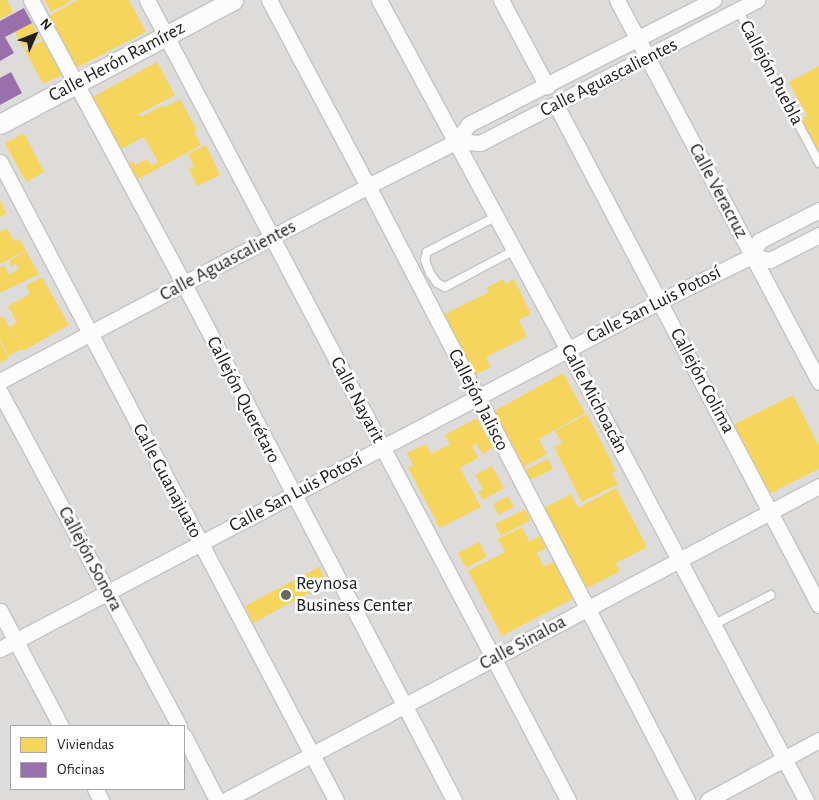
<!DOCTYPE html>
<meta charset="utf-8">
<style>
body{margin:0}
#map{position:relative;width:819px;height:800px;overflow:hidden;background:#eeecea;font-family:"Alegreya Sans",sans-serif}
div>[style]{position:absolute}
.residential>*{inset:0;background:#dddcdb}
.homes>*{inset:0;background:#f6d55c}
.offices>*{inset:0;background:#9970ab}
.roads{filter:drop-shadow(1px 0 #c4c3c2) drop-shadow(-1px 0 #c4c3c2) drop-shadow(0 1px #c4c3c2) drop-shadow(0 -1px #c4c3c2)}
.service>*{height:8px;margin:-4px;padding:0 4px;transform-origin:4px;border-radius:4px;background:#fcfcfc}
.minor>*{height:15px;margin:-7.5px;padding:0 7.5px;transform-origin:7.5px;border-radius:7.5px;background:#fcfcfc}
.tertiary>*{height:19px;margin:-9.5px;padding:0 9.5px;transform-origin:9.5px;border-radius:9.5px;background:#fcfcfc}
.dots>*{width:14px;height:14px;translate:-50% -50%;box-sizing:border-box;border:2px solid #fff;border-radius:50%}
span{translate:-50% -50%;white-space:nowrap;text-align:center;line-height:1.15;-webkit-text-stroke:5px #fff;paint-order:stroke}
.street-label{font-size:19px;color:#202020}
.poi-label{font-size:19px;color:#202020}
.left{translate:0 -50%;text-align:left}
.legend{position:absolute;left:10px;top:725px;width:175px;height:65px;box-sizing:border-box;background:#fff;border:1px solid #a6a6a6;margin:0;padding:6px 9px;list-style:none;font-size:15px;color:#202020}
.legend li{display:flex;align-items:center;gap:10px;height:25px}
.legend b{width:25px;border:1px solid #a6a6a6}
.north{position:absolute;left:10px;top:10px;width:50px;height:50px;-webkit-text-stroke:4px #fff;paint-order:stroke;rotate:46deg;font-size:14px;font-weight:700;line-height:20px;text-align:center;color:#202020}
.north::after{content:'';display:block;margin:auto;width:18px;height:22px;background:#202020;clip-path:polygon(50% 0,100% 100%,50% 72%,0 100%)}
</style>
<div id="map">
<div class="residential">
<i style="clip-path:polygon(evenodd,0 0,819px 0,819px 800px,0 800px,0 0,11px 726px,184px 726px,184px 789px,11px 789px,11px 726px)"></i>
</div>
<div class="homes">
<i style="clip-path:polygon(0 0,7px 0,13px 12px,0 19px)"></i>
<i style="clip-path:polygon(45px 0,70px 0,71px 1px,51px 12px)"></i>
<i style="clip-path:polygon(78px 0,129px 0,146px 32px,72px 70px,45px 18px)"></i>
<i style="clip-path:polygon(32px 23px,40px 38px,23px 47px,15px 32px)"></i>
<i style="clip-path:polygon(45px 39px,63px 74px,43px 84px,25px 50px)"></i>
<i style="clip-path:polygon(157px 62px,175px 95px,139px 114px,141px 117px,163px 105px,164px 108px,180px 99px,197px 130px,194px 132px,201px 145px,131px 183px,122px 167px,133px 161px,135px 165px,147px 159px,151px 165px,158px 162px,144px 137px,117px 151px,89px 99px)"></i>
<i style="clip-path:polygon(819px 66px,819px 151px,802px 119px,807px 116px,789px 82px)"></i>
<i style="clip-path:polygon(24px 133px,44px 172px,26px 182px,5px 143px)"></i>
<i style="clip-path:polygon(206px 145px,220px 175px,197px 186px,189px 169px,194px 167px,188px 154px)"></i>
<i style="clip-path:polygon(0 200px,7px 214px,0 217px)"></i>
<i style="clip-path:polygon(7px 228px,14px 241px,19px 239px,26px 250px,0 264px,0 232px)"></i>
<i style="clip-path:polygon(26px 251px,39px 274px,0 293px,0 267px,4px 265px,9px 275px,19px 269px,16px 264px,11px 266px,9px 261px)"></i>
<i style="clip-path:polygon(42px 277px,69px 325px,23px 351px,10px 327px,17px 322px,8px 306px,30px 294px,26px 286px)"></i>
<i style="clip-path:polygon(503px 279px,506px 284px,514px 279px,531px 314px,519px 320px,527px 337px,486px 357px,491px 367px,471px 377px,441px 316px,489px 292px,486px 288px)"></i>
<i style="clip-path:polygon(3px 316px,22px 349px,9px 356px,0 339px,0 318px)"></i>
<i style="clip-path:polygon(0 341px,9px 358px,0 363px)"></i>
<i style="clip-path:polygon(563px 373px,585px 413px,539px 439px,547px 454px,522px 468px,491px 413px)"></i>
<i style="clip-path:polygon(793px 395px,819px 446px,819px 469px,767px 495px,731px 426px)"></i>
<i style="clip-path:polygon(587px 414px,616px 471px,612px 473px,618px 484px,582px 502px,554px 447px,562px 443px,555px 431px)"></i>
<i style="clip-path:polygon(477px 418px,493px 448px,482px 454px,476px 443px,472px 446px,478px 458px,460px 468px,481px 507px,440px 528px,408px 468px,413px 465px,407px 453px,426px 444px,431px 454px,450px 444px,445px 435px)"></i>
<i style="clip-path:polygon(548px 459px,553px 469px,528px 481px,523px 471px)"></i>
<i style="clip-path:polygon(492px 466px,504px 488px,483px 500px,478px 492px,483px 489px,475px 475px)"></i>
<i style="clip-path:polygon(616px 488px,647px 547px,616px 563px,620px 571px,584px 590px,542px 509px,571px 494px,578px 508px)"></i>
<i style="clip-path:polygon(508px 496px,514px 507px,498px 515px,493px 504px)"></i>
<i style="clip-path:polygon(525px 509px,531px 520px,501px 536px,495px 524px)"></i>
<i style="clip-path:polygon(522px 527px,529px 541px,542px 535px,548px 547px,537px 553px,544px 567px,555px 561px,574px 598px,502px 636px,468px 571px,505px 552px,498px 539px)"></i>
<i style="clip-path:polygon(479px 542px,487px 557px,466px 568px,458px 553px)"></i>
<i style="clip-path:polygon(319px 567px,327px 583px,253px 623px,245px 606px)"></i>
</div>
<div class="offices">
<i style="clip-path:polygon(24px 8px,32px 23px,5px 37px,14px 53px,0 61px,0 21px)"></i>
<i style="clip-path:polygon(11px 72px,22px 93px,0 105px,0 78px)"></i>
</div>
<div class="roads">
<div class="service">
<i style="left:738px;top:10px;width:173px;rotate:62.1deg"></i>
<i style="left:497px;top:216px;width:79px;rotate:152.8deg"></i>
<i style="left:427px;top:252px;width:8px;rotate:104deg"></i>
<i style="left:425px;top:260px;width:14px;rotate:69deg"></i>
<i style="left:430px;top:273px;width:12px;rotate:55deg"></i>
<i style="left:437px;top:283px;width:9px;rotate:27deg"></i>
<i style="left:445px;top:287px;width:79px;rotate:-27.9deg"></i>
<i style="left:713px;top:625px;width:65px;rotate:-27.3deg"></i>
</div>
<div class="minor">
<i style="left:31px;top:0;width:323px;rotate:61.7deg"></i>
<i style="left:184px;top:284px;width:582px;rotate:62.38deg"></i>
<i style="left:147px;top:0;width:904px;rotate:62.24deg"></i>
<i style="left:269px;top:0;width:211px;rotate:62deg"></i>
<i style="left:368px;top:186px;width:692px;rotate:62.55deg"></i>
<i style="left:379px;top:0;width:398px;rotate:61.6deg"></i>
<i style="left:568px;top:350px;width:509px;rotate:62.13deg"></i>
<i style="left:501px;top:0;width:98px;rotate:61.9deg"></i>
<i style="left:617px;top:0;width:432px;rotate:62.1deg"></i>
<i style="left:556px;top:105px;width:565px;rotate:62.26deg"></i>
<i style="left:457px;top:141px;width:23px;rotate:5deg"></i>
<i style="left:480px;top:143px;width:312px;rotate:-27.3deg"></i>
<i style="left:0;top:162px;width:721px;rotate:62.23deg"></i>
<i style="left:752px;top:256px;width:18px;rotate:13deg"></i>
<i style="left:770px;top:260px;width:55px;rotate:-27deg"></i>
<i style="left:0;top:381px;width:416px;rotate:-27.9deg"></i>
<i style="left:368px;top:186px;width:100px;rotate:-26.8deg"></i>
<i style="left:457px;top:141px;width:21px;rotate:-55deg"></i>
<i style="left:469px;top:124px;width:274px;rotate:-26.9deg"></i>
<i style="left:0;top:392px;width:379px;rotate:61.8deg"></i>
<i style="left:0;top:611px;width:130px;rotate:62.1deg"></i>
<i style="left:0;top:649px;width:746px;rotate:-27.8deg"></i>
<i style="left:660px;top:301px;width:102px;rotate:-26.1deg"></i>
<i style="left:752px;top:256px;width:17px;rotate:-65deg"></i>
<i style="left:759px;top:241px;width:68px;rotate:-27.3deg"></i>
<i style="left:184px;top:736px;width:72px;rotate:62.7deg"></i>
<i style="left:95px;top:789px;width:13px;rotate:61deg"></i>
<i style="left:226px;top:800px;width:671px;rotate:-27.9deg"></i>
<i style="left:708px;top:800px;width:126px;rotate:-28.4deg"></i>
</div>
<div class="tertiary">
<i style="left:0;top:124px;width:264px;rotate:-28deg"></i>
</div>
</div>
<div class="dots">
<i style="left:286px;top:595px;background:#686767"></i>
</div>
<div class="street-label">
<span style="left:117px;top:62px;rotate:-28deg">Calle Herón Ramírez</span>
<span style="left:771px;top:73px;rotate:62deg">Callejón Puebla</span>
<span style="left:609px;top:78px;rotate:-27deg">Calle Aguascalientes</span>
<span style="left:718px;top:191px;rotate:62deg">Calle Veracruz</span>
<span style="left:228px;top:261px;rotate:-28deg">Calle Aguascalientes</span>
<span style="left:654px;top:305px;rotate:-27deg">Calle San Luis Potosí</span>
<span style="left:702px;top:381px;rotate:62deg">Callejón Colima</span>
<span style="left:594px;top:399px;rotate:62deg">Calle Michoacán</span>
<span style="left:243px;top:400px;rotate:63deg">Callejón Querétaro</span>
<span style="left:357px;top:400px;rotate:62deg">Calle Nayarit</span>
<span style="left:478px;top:400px;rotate:63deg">Callejón Jalisco</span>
<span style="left:167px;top:481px;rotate:62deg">Calle Guanajuato</span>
<span style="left:296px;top:493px;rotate:-28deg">Calle San Luis Potosí</span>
<span style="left:90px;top:559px;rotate:62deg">Callejón Sonora</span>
<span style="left:523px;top:643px;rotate:-28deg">Calle Sinaloa</span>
</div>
<div class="poi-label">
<span class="left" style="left:296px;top:595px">Reynosa<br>Business Center</span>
</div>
<ul class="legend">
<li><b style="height:14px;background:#f6d55c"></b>Viviendas</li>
<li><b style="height:14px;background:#9970ab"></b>Oficinas</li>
</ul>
<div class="north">N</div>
</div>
